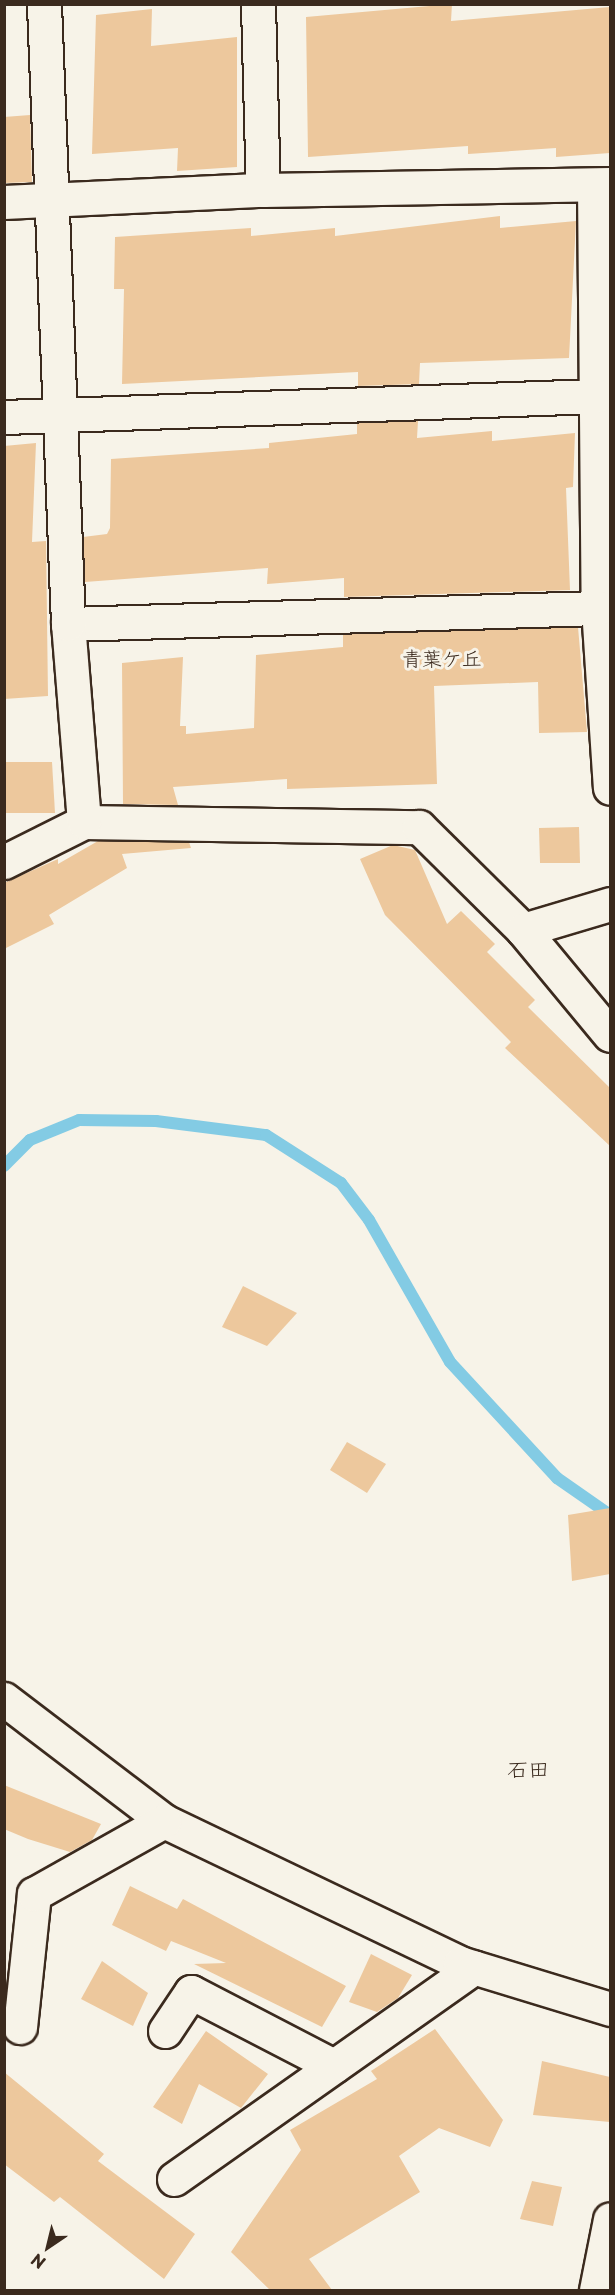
<!DOCTYPE html>
<meta charset="utf-8">
<style>
body{margin:0}
#map{position:relative;width:615px;height:2295px;overflow:hidden;background:#f7f3e8;font-family:"Playpen Sans","Klee One",sans-serif}
div>[style]{position:absolute}
.stream>*{height:12px;margin:-6px;padding:0 6px;transform-origin:6px;border-radius:6px;background:#83cbe4}
.building>*{inset:0;background:#edc89d}
.roads{filter:drop-shadow(2px 0 #3b2a1e) drop-shadow(-2px 0 #3b2a1e) drop-shadow(0 2px #3b2a1e) drop-shadow(0 -2px #3b2a1e)}
.minor>*{height:33px;margin:-16.5px;padding:0 16.5px;transform-origin:16.5px;border-radius:16.5px;background:#f7f3e8}
span{translate:-50% -50%;white-space:nowrap;text-align:center;line-height:1.15;-webkit-text-stroke:6px #f7f3e8;paint-order:stroke}
.neighbourhood-label{font-size:20px;color:#3b2a1e}
.quarter-label{font-size:21px;color:#3b2a1e}
.frame{position:absolute;inset:0;border:6px solid #3b2a1e;pointer-events:none}
.north{position:absolute;left:18px;top:2217px;width:60px;height:60px;-webkit-text-stroke:4px #f7f3e8;paint-order:stroke;rotate:215deg;font-size:16px;font-weight:700;line-height:24px;text-align:center;color:#3b2a1e}
.north::after{content:'';display:block;margin:auto;width:21px;height:27px;background:#3b2a1e;clip-path:polygon(50% 0,100% 100%,50% 72%,0 100%)}
</style>
<div id="map">
<div class="stream">
<i style="left:4px;top:1166px;width:37px;rotate:-45deg"></i>
<i style="left:30px;top:1140px;width:53px;rotate:-22.2deg"></i>
<i style="left:79px;top:1120px;width:77px;rotate:0.7deg"></i>
<i style="left:156px;top:1121px;width:111px;rotate:7.3deg"></i>
<i style="left:266px;top:1135px;width:89px;rotate:32.6deg"></i>
<i style="left:341px;top:1183px;width:46px;rotate:52.9deg"></i>
<i style="left:369px;top:1220px;width:163px;rotate:60.3deg"></i>
<i style="left:450px;top:1362px;width:158px;rotate:47.3deg"></i>
<i style="left:557px;top:1478px;width:65px;rotate:34.9deg"></i>
</div>
<div class="building">
<i style="clip-path:polygon(452px 4px,451px 21px,610px 7px,610px 153px,556px 157px,556px 148px,468px 154px,468px 146px,308px 157px,306px 17px)"></i>
<i style="clip-path:polygon(152px 9px,151px 46px,237px 37px,237px 167px,177px 171px,178px 148px,92px 154px,96px 15px)"></i>
<i style="clip-path:polygon(30px 115px,32px 182px,4px 183px,4px 117px)"></i>
<i style="clip-path:polygon(500px 216px,500px 228px,576px 221px,569px 358px,420px 363px,419px 384px,358px 386px,358px 372px,122px 384px,124px 289px,114px 289px,115px 237px,251px 228px,251px 236px,335px 228px,335px 236px)"></i>
<i style="clip-path:polygon(418px 421px,417px 438px,492px 431px,492px 441px,575px 433px,573px 487px,566px 488px,570px 590px,344px 597px,344px 578px,267px 584px,268px 568px,85px 582px,83px 537px,107px 534px,110px 528px,111px 459px,269px 448px,269px 443px,357px 434px,357px 423px)"></i>
<i style="clip-path:polygon(36px 443px,32px 542px,46px 541px,48px 696px,4px 699px,4px 446px)"></i>
<i style="clip-path:polygon(578px 627px,587px 732px,539px 733px,538px 682px,434px 686px,437px 784px,287px 789px,287px 779px,173px 787px,178px 805px,123px 804px,122px 663px,183px 657px,180px 726px,186px 726px,186px 734px,254px 728px,256px 655px,343px 647px,343px 634px)"></i>
<i style="clip-path:polygon(4px 762px,52px 762px,55px 813px,4px 813px)"></i>
<i style="clip-path:polygon(579px 827px,580px 863px,540px 863px,539px 828px)"></i>
<i style="clip-path:polygon(98px 841px,189px 842px,191px 848px,122px 854px,127px 868px,49px 915px,54px 924px,4px 949px,4px 883px,58px 859px,58px 864px)"></i>
<i style="clip-path:polygon(393px 845px,415px 850px,447px 924px,461px 911px,495px 944px,487px 952px,535px 1000px,528px 1007px,610px 1088px,610px 1146px,505px 1048px,511px 1042px,385px 915px,360px 859px)"></i>
<i style="clip-path:polygon(243px 1286px,297px 1313px,267px 1346px,222px 1327px)"></i>
<i style="clip-path:polygon(347px 1442px,386px 1464px,367px 1493px,330px 1470px)"></i>
<i style="clip-path:polygon(610px 1508px,610px 1574px,572px 1581px,568px 1515px)"></i>
<i style="clip-path:polygon(4px 1785px,101px 1824px,92px 1840px,70px 1852px,28px 1839px,4px 1829px)"></i>
<i style="clip-path:polygon(130px 1886px,177px 1909px,183px 1899px,346px 1986px,322px 2027px,194px 1964px,226px 1963px,171px 1941px,166px 1951px,112px 1925px)"></i>
<i style="clip-path:polygon(371px 1954px,412px 1975px,398px 1998px,377px 2012px,349px 2002px)"></i>
<i style="clip-path:polygon(102px 1961px,148px 1993px,133px 2026px,81px 1999px)"></i>
<i style="clip-path:polygon(435px 2029px,503px 2120px,490px 2147px,439px 2128px,399px 2156px,420px 2192px,309px 2259px,332px 2290px,270px 2290px,231px 2252px,301px 2150px,290px 2130px,377px 2079px,371px 2071px)"></i>
<i style="clip-path:polygon(206px 2031px,268px 2074px,241px 2108px,199px 2084px,182px 2124px,153px 2107px)"></i>
<i style="clip-path:polygon(542px 2061px,610px 2077px,610px 2122px,533px 2115px)"></i>
<i style="clip-path:polygon(4px 2072px,104px 2154px,98px 2161px,195px 2234px,164px 2279px,60px 2197px,54px 2202px,4px 2164px)"></i>
<i style="clip-path:polygon(532px 2181px,562px 2187px,553px 2226px,520px 2219px)"></i>
</div>
<div class="roads">
<div class="minor">
<i style="left:258px;top:4px;width:186px;rotate:88.5deg"></i>
<i style="left:594px;top:185px;width:423px;rotate:89.5deg"></i>
<i style="left:598px;top:608px;width:180px;rotate:86.2deg"></i>
<i style="left:4px;top:202px;width:259px;rotate:-2.7deg"></i>
<i style="left:263px;top:190px;width:347px;rotate:-1deg"></i>
<i style="left:4px;top:417px;width:592px;rotate:-2.03deg"></i>
<i style="left:68px;top:624px;width:530px;rotate:-1.73deg"></i>
<i style="left:84px;top:822px;width:335px;rotate:0.9deg"></i>
<i style="left:419px;top:827px;width:146px;rotate:44.7deg"></i>
<i style="left:523px;top:930px;width:136px;rotate:50.4deg"></i>
<i style="left:4px;top:862px;width:89px;rotate:-26.6deg"></i>
<i style="left:84px;top:822px;width:199px;rotate:-94.6deg"></i>
<i style="left:68px;top:624px;width:620px;rotate:-92.22deg"></i>
<i style="left:523px;top:930px;width:91px;rotate:-16.6deg"></i>
<i style="left:4px;top:1699px;width:201px;rotate:37.3deg"></i>
<i style="left:164px;top:1821px;width:328px;rotate:25.6deg"></i>
<i style="left:460px;top:1963px;width:157px;rotate:17deg"></i>
<i style="left:20px;top:2027px;width:134px;rotate:-84deg"></i>
<i style="left:34px;top:1894px;width:149px;rotate:-29.3deg"></i>
<i style="left:165px;top:2031px;width:47px;rotate:-56.3deg"></i>
<i style="left:191px;top:1992px;width:161px;rotate:27.4deg"></i>
<i style="left:174px;top:2179px;width:367px;rotate:-35.2deg"></i>
<i style="left:596px;top:2290px;width:72px;rotate:-78.8deg"></i>
</div>
</div>
<div class="neighbourhood-label">
<span style="left:442px;top:658px">青葉ケ丘</span>
</div>
<div class="quarter-label">
<span style="left:528px;top:1768px">石田</span>
</div>
<div class="frame"></div>
<div class="north">N</div>
</div>
